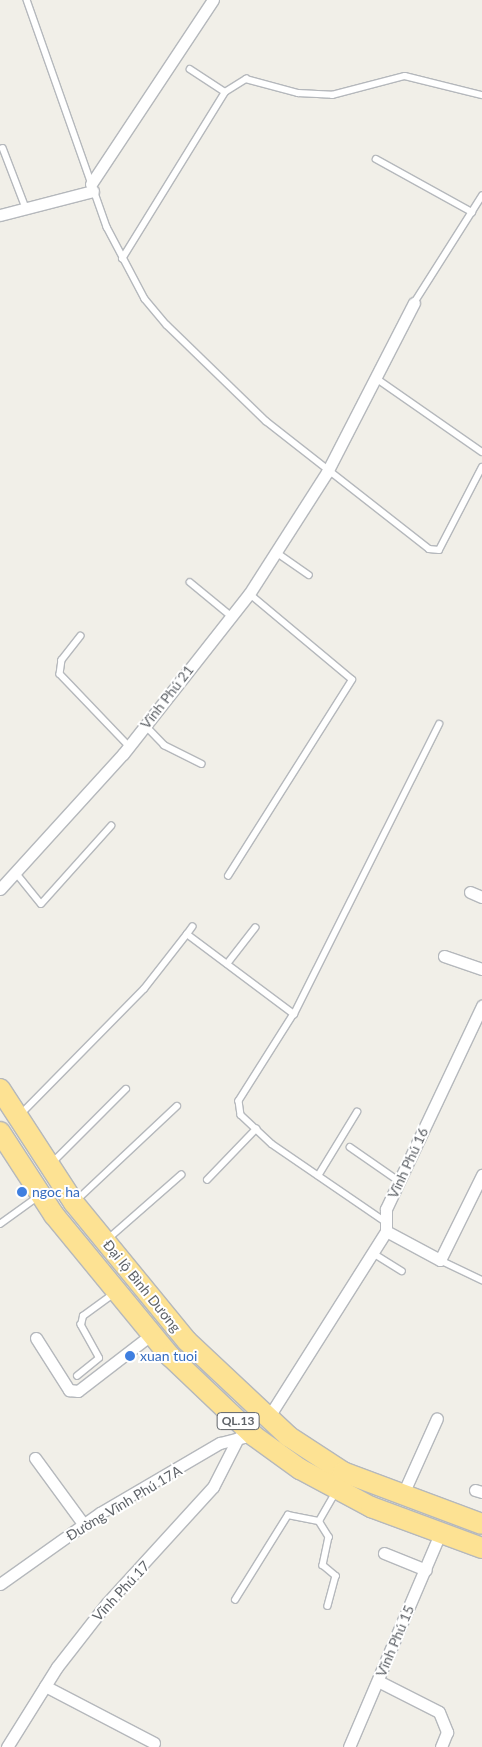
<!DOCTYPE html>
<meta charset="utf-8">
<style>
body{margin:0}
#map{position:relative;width:482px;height:1747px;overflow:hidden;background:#f1efe8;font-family:Lato,sans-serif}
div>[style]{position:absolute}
.roads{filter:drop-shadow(1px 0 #b5b8bc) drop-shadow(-1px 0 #b5b8bc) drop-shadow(0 1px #b5b8bc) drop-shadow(0 -1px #b5b8bc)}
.lane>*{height:5.5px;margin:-2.75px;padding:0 2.75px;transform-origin:2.75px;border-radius:2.75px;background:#fff}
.street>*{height:11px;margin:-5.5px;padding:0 5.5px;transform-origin:5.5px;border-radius:5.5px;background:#fff}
.highway>*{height:20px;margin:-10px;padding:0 10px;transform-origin:10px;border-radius:10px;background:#fde293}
.dots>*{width:14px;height:14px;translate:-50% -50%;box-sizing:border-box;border:2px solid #fff;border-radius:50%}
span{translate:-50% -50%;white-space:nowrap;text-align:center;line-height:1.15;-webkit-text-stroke:4px #fff;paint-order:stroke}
.shield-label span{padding:1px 4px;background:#fff;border:1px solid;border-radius:4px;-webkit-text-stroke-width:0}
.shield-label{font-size:12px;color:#5f6368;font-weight:700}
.street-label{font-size:14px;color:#5f6368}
.shop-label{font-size:14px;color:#366cbe}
.left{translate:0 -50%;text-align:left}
</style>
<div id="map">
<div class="roads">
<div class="lane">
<i style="left:27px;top:0;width:241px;rotate:70.6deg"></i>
<i style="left:107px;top:227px;width:81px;rotate:62.2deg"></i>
<i style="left:145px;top:299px;width:34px;rotate:50deg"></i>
<i style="left:167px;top:325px;width:138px;rotate:44.1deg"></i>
<i style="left:266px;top:421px;width:207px;rotate:38.1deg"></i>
<i style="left:429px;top:549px;width:10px;rotate:6deg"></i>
<i style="left:439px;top:550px;width:93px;rotate:-62.6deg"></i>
<i style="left:190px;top:69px;width:42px;rotate:33.3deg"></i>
<i style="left:3px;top:148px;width:64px;rotate:69deg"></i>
<i style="left:376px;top:159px;width:110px;rotate:28.9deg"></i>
<i style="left:122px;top:259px;width:196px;rotate:-58.3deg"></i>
<i style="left:225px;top:92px;width:25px;rotate:-32deg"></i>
<i style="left:246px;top:79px;width:54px;rotate:15.1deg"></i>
<i style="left:298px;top:93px;width:34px;rotate:3deg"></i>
<i style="left:332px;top:95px;width:75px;rotate:-14.6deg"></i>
<i style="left:405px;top:76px;width:79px;rotate:13.9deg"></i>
<i style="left:414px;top:303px;width:127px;rotate:-57.6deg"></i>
<i style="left:376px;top:378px;width:129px;rotate:34.9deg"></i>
<i style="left:276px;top:552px;width:40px;rotate:34.9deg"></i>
<i style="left:190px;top:582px;width:52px;rotate:39.5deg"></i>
<i style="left:81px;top:636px;width:31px;rotate:128deg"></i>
<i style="left:62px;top:660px;width:14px;rotate:98deg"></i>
<i style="left:60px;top:674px;width:100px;rotate:46.2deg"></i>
<i style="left:145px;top:725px;width:28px;rotate:46deg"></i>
<i style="left:164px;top:745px;width:42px;rotate:26.6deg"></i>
<i style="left:17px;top:874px;width:38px;rotate:51deg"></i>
<i style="left:41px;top:904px;width:105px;rotate:-48.1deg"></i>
<i style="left:228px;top:876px;width:232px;rotate:-57.7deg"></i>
<i style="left:352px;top:680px;width:134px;rotate:-140.1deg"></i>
<i style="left:187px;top:934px;width:9px;rotate:-54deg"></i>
<i style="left:227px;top:964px;width:46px;rotate:-52.1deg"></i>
<i style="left:294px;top:1014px;width:103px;rotate:122.3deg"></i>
<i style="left:239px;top:1101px;width:14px;rotate:82deg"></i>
<i style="left:241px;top:1115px;width:42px;rotate:43.1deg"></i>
<i style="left:272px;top:1144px;width:138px;rotate:34.4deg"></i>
<i style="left:20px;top:1115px;width:177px;rotate:-45.5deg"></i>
<i style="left:144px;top:989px;width:70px;rotate:-52deg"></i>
<i style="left:187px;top:934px;width:134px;rotate:36.8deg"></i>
<i style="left:294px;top:1014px;width:324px;rotate:-63.4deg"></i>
<i style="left:350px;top:1147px;width:60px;rotate:34.8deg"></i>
<i style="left:53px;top:1162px;width:103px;rotate:-45deg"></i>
<i style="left:318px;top:1176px;width:75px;rotate:-58.6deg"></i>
<i style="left:207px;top:1180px;width:71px;rotate:-46.1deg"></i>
<i style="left:77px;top:1200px;width:137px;rotate:-43.2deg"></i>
<i style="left:0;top:1224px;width:48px;rotate:-35.7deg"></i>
<i style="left:109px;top:1238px;width:96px;rotate:-41.2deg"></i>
<i style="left:373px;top:1253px;width:34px;rotate:32deg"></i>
<i style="left:440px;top:1260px;width:47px;rotate:25.5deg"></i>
<i style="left:77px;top:1376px;width:28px;rotate:-39deg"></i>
<i style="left:99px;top:1358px;width:38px;rotate:-119deg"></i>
<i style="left:81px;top:1325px;width:9px;rotate:-77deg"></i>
<i style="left:83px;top:1316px;width:39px;rotate:-36deg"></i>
<i style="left:319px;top:1521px;width:19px;rotate:58deg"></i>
<i style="left:329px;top:1537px;width:29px;rotate:102deg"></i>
<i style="left:323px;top:1565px;width:17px;rotate:40deg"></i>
<i style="left:336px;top:1576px;width:31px;rotate:105deg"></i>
<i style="left:235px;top:1600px;width:100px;rotate:-58.1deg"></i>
<i style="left:288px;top:1515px;width:32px;rotate:11deg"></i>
<i style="left:319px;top:1521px;width:34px;rotate:-60deg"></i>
</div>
<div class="street">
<i style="left:91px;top:184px;width:221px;rotate:-56.5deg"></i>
<i style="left:0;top:215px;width:96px;rotate:-14.5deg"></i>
<i style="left:0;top:889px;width:183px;rotate:-47.7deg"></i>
<i style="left:123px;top:754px;width:204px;rotate:-51.8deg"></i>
<i style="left:249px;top:594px;width:145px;rotate:-57.4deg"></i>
<i style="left:327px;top:472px;width:190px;rotate:-62.8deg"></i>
<i style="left:470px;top:892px;width:13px;rotate:23deg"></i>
<i style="left:444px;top:956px;width:40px;rotate:18.9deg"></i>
<i style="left:386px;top:1231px;width:61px;rotate:28.2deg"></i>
<i style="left:440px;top:1260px;width:95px;rotate:-63.7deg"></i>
<i style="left:36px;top:1338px;width:62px;rotate:57.6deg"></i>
<i style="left:69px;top:1390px;width:9px;rotate:6deg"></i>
<i style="left:78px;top:1391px;width:93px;rotate:-37.6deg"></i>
<i style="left:268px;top:1418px;width:221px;rotate:-57.7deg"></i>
<i style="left:386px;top:1231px;width:22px;rotate:-90deg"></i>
<i style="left:386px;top:1209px;width:225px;rotate:-64.7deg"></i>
<i style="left:35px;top:1458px;width:83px;rotate:53.8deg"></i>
<i style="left:475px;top:1490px;width:7px;rotate:16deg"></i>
<i style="left:402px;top:1496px;width:85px;rotate:-65.8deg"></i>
<i style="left:384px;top:1553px;width:45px;rotate:22deg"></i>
<i style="left:0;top:1584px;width:123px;rotate:-35.4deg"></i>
<i style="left:100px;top:1513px;width:139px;rotate:-30.3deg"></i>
<i style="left:220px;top:1443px;width:25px;rotate:-14deg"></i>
<i style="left:378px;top:1681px;width:68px;rotate:26.9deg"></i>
<i style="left:439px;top:1712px;width:22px;rotate:68deg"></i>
<i style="left:447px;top:1732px;width:16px;rotate:112deg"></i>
<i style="left:45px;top:1686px;width:123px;rotate:27.6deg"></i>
<i style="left:7px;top:1747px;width:94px;rotate:-58deg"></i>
<i style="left:57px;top:1667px;width:81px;rotate:-52deg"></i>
<i style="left:107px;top:1603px;width:157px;rotate:-47.6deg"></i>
<i style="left:213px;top:1487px;width:55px;rotate:-63deg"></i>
<i style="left:349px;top:1747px;width:232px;rotate:-66.9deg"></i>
</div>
<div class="highway">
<i style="left:0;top:1089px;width:136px;rotate:57deg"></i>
<i style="left:74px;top:1203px;width:178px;rotate:50.7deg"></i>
<i style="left:187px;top:1341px;width:139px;rotate:43.2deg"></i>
<i style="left:288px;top:1436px;width:66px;rotate:33.2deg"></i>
<i style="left:343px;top:1472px;width:148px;rotate:20.5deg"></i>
<i style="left:0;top:1132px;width:99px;rotate:57deg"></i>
<i style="left:54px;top:1215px;width:183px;rotate:50.6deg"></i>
<i style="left:170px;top:1356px;width:116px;rotate:43.6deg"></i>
<i style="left:254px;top:1436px;width:57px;rotate:35.7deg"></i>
<i style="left:300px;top:1469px;width:81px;rotate:28.2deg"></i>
<i style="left:371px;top:1507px;width:118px;rotate:20.3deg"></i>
</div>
</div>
<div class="dots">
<i style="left:22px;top:1192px;background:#3f7fe0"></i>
<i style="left:130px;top:1356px;background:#3f7fe0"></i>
</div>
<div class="shield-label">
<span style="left:238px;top:1421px">QL.13</span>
</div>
<div class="street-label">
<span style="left:167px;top:697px;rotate:-52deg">Vĩnh Phú 21</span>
<span style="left:408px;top:1163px;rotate:-65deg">Vĩnh Phú 16</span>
<span style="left:142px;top:1286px;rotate:51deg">Đại lộ Bình Dương</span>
<span style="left:124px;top:1503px;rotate:-31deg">Đường Vĩnh Phú 17A</span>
<span style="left:121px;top:1591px;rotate:-47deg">Vĩnh Phú 17</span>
<span style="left:395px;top:1641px;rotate:-67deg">Vĩnh Phú 15</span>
</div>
<div class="shop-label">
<span class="left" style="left:32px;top:1192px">ngoc ha</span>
<span class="left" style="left:140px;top:1356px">xuan tuoi</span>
</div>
</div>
